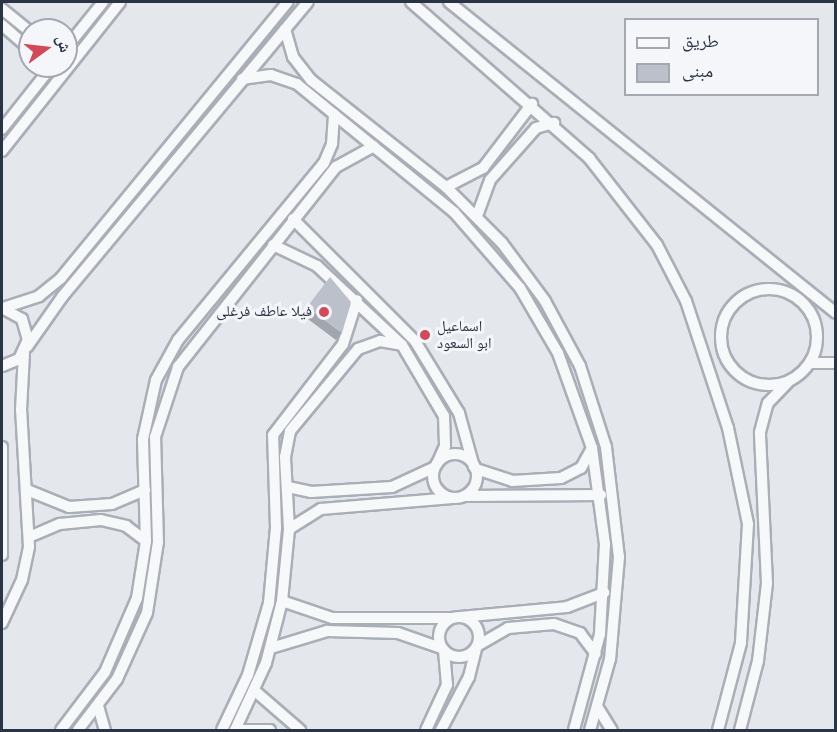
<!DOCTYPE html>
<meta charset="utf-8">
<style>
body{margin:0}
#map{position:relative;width:837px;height:732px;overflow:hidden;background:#e4e7ec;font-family:Figtree,"Noto Naskh Arabic",sans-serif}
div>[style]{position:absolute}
.roads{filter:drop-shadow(2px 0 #a9aeb7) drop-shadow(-2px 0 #a9aeb7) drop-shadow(0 2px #a9aeb7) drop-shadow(0 -2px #a9aeb7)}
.minor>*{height:10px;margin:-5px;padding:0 5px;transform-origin:5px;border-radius:5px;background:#f7f8fa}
.minor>.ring{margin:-5px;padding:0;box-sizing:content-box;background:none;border:10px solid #f7f8fa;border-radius:50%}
.wall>*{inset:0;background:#a1a5ae}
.building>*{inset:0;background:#bbc0ca}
.dots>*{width:16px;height:16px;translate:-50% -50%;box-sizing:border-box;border:3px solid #f4f6f9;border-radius:50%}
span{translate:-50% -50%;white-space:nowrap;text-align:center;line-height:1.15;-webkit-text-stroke:6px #f4f6f9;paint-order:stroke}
.poi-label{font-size:15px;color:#2b3445}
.right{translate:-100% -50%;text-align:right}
.left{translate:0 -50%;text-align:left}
.frame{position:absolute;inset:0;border:3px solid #2b3445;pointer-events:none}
.legend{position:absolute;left:624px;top:18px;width:195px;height:78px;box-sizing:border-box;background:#f4f6f9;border:2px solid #a4a8b1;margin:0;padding:8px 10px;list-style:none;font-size:18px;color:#2b3445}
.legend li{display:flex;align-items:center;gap:12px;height:30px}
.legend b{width:30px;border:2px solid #a4a8b1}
.north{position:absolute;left:18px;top:18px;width:60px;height:60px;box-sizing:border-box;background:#f4f6f9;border:2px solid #a4a8b1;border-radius:50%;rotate:75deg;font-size:16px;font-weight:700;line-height:24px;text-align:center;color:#2b3445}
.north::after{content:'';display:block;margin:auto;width:21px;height:27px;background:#d1495b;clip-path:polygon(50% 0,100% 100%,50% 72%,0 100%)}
</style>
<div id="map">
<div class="roads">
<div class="minor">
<i style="left:411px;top:2px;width:237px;rotate:41.2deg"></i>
<i style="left:589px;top:158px;width:110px;rotate:52deg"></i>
<i style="left:657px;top:245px;width:63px;rotate:62.6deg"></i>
<i style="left:686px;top:301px;width:134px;rotate:71.7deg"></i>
<i style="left:728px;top:428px;width:98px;rotate:78.2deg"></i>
<i style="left:748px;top:524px;width:119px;rotate:93.4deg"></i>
<i style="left:741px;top:643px;width:90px;rotate:104.8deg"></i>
<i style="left:449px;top:2px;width:496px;rotate:38.8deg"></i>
<i style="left:2px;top:9px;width:36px;rotate:39deg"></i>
<i style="left:2px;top:25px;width:37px;rotate:41deg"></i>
<i style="left:285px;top:29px;width:29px;rotate:74deg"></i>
<i style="left:293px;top:57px;width:29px;rotate:52deg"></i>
<i style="left:311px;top:80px;width:172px;rotate:38.4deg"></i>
<i style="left:446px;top:187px;width:79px;rotate:45deg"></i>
<i style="left:502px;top:243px;width:72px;rotate:53.4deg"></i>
<i style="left:545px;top:301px;width:74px;rotate:61.7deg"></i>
<i style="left:580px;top:366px;width:85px;rotate:72.2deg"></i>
<i style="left:606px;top:447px;width:111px;rotate:83.3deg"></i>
<i style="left:619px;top:557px;width:102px;rotate:95deg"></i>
<i style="left:610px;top:659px;width:74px;rotate:105.7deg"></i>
<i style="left:66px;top:48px;width:59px;rotate:-51.2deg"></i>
<i style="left:242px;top:79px;width:29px;rotate:-8deg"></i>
<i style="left:271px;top:75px;width:28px;rotate:19deg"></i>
<i style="left:297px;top:84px;width:203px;rotate:39.2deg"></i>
<i style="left:454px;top:212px;width:101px;rotate:49deg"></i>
<i style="left:520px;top:288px;width:75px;rotate:59.7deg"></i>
<i style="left:558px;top:353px;width:101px;rotate:70.3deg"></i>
<i style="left:592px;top:448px;width:97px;rotate:82.3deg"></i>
<i style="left:605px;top:544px;width:90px;rotate:93.2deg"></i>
<i style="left:600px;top:634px;width:99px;rotate:105.2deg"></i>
<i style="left:2px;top:129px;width:80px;rotate:-51.6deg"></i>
<i style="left:2px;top:151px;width:190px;rotate:-51.6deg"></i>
<i style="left:446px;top:187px;width:42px;rotate:-27.2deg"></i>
<i style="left:483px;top:168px;width:81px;rotate:-52.6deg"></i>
<i style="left:477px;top:216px;width:38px;rotate:-70deg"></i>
<i style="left:490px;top:180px;width:69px;rotate:-48.5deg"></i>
<i style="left:536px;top:128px;width:19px;rotate:-16deg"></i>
<i style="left:293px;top:219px;width:173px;rotate:45deg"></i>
<i style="left:415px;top:341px;width:84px;rotate:58.6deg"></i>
<i style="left:459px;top:413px;width:56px;rotate:74.5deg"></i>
<i style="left:273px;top:245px;width:49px;rotate:25.5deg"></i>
<i style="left:317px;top:266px;width:116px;rotate:42.9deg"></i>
<i style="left:402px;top:345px;width:82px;rotate:59.4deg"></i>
<i style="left:444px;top:416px;width:30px;rotate:88deg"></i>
<i style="left:445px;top:446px;width:20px;rotate:114deg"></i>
<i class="ring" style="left:721px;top:289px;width:86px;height:86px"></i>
<i style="left:3px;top:308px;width:38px;rotate:-18deg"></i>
<i style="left:39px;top:296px;width:28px;rotate:-39deg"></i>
<i style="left:61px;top:278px;width:357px;rotate:-50.6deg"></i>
<i style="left:27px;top:347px;width:61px;rotate:-55deg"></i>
<i style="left:62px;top:297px;width:384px;rotate:-50.2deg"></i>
<i style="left:810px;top:363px;width:26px"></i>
<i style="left:2px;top:366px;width:18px;rotate:-22deg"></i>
<i style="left:19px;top:359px;width:21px;rotate:-65deg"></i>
<i style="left:28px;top:340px;width:22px;rotate:-106deg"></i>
<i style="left:22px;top:319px;width:23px;rotate:-151deg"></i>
<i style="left:2px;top:447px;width:108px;rotate:90deg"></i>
<i class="ring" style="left:433px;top:454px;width:34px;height:34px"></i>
<i style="left:476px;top:469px;width:38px;rotate:18deg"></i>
<i style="left:512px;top:481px;width:49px;rotate:-3.5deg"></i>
<i style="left:561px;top:478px;width:22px;rotate:-27deg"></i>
<i style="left:581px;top:468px;width:23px;rotate:-61deg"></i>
<i style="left:288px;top:487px;width:24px;rotate:12deg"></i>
<i style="left:311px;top:492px;width:81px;rotate:-3.5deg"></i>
<i style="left:392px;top:487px;width:47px;rotate:-24.9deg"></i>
<i style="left:27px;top:490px;width:45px;rotate:22deg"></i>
<i style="left:69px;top:507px;width:43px;rotate:-4deg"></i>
<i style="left:112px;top:504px;width:36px;rotate:-23deg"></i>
<i style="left:464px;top:496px;width:137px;rotate:-0.4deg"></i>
<i style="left:289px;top:529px;width:38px;rotate:-32deg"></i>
<i style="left:321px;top:509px;width:132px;rotate:-4.8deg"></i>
<i style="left:29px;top:537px;width:34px;rotate:-23deg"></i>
<i style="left:60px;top:524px;width:41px;rotate:-5.6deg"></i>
<i style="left:101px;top:520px;width:26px;rotate:13deg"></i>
<i style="left:126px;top:526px;width:25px;rotate:37deg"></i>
<i style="left:282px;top:601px;width:53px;rotate:18.8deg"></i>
<i style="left:332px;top:618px;width:121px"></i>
<i class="ring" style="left:439px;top:617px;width:30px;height:30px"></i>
<i style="left:460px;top:617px;width:107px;rotate:-5.3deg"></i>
<i style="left:567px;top:607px;width:40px;rotate:-21deg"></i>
<i style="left:2px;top:623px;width:47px;rotate:-65.1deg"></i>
<i style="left:22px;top:580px;width:34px;rotate:-78deg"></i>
<i style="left:29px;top:547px;width:137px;rotate:-93.3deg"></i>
<i style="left:21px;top:410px;width:57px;rotate:-87deg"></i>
<i style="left:477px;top:646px;width:36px;rotate:-30deg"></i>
<i style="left:508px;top:628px;width:46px;rotate:-5deg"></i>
<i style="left:554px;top:624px;width:28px;rotate:19deg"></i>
<i style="left:580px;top:633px;width:26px;rotate:53deg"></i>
<i style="left:271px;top:648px;width:59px;rotate:-16.9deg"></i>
<i style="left:327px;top:631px;width:71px;rotate:1.6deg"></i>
<i style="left:398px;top:633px;width:46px;rotate:19.2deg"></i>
<i style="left:255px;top:691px;width:60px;rotate:40.9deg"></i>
<i style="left:98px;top:706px;width:25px;rotate:74deg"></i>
<i style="left:598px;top:708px;width:26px;rotate:58deg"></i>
<i style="left:61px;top:730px;width:73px;rotate:-52.8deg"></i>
<i style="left:105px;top:672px;width:81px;rotate:-66.6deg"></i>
<i style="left:137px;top:598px;width:58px;rotate:-81deg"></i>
<i style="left:146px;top:541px;width:102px;rotate:-91.7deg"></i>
<i style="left:143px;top:439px;width:60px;rotate:-77.6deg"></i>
<i style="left:156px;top:380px;width:46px;rotate:-61.2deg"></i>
<i style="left:178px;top:340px;width:229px;rotate:-50.5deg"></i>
<i style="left:324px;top:163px;width:21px;rotate:-67deg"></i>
<i style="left:332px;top:144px;width:30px;rotate:-86deg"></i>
<i style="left:78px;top:730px;width:64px;rotate:-52.6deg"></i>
<i style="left:117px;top:679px;width:72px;rotate:-65.6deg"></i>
<i style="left:147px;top:613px;width:72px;rotate:-81.2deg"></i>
<i style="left:158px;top:542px;width:105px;rotate:-91.6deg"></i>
<i style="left:155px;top:437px;width:74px;rotate:-71.8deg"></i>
<i style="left:178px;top:367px;width:255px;rotate:-51.7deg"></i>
<i style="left:336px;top:167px;width:43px;rotate:-28.9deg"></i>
<i style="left:222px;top:730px;width:61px;rotate:-64.7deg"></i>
<i style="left:248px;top:675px;width:75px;rotate:-73.7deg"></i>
<i style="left:269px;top:603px;width:75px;rotate:-84.7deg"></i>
<i style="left:276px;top:528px;width:93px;rotate:-91.8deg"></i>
<i style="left:273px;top:435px;width:115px;rotate:-52.4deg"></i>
<i style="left:343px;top:344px;width:46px;rotate:-72.3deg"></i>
<i style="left:235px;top:730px;width:74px;rotate:-65.2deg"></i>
<i style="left:266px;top:663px;width:64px;rotate:-75.5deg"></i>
<i style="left:282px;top:601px;width:72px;rotate:-84.4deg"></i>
<i style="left:289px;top:529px;width:72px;rotate:-93.2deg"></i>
<i style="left:285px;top:457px;width:26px;rotate:-79deg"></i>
<i style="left:290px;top:431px;width:107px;rotate:-50.3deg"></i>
<i style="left:358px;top:349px;width:23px;rotate:-20deg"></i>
<i style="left:380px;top:341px;width:22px;rotate:10deg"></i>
<i style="left:235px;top:730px;width:35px"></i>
<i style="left:426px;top:730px;width:50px;rotate:-65deg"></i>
<i style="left:447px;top:685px;width:34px;rotate:-95deg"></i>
<i style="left:441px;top:730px;width:60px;rotate:-62.2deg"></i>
<i style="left:469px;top:677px;width:30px;rotate:-76deg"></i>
<i style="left:740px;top:730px;width:71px;rotate:-75.4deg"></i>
<i style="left:758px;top:661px;width:79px;rotate:-83.4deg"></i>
<i style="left:767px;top:583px;width:151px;rotate:-92.7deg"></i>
<i style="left:760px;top:432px;width:30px;rotate:-75deg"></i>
<i style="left:768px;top:403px;width:29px;rotate:-46deg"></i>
</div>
</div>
<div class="wall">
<i style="clip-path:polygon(307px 307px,342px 333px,336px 340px,301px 314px)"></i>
</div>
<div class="building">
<i style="clip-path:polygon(330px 277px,351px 302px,342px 333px,307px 307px)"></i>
</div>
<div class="dots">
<i style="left:324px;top:312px;background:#d1495b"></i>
<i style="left:425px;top:335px;background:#d1495b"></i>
</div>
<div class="poi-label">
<span class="right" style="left:312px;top:312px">فيلا عاطف فرغلى</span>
<span class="left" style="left:437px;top:335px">اسماعيل<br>ابو السعود</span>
</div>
<div class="frame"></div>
<ul class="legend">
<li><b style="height:8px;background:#f7f8fa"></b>طريق</li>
<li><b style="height:16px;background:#bbc0ca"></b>مبنى</li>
</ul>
<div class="north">ش</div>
</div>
